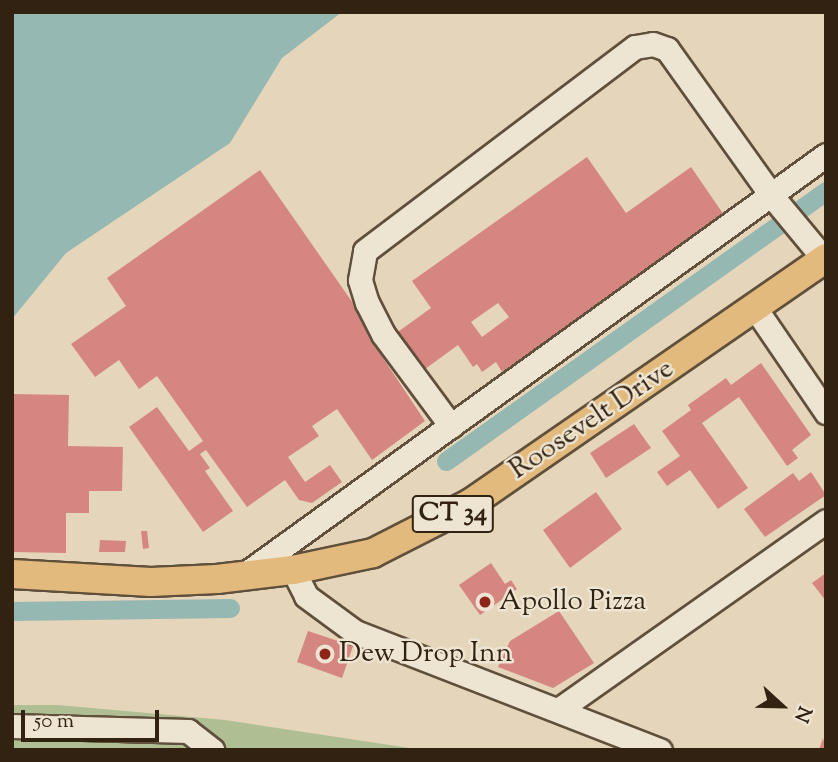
<!DOCTYPE html>
<style>
body{margin:0}
#map{position:relative;width:838px;height:762px;overflow:hidden;background:#e5d5ba;font-family:"Sorts Mill Goudy",serif}
div>[style]{position:absolute}
.green>*{inset:0;background:#b0be94}
.water>*{inset:0;background:#96b8b2}
.canal>*{height:19px;margin:-9.5px;padding:0 9.5px;transform-origin:9.5px;border-radius:9.5px;background:#96b8b2}
.building>*{inset:0;background:#d58681}
.roads{filter:drop-shadow(2px 0 #5f4f3b) drop-shadow(-2px 0 #5f4f3b) drop-shadow(0 2px #5f4f3b) drop-shadow(0 -2px #5f4f3b)}
.minor>*{height:23px;margin:-11.5px;padding:0 11.5px;transform-origin:11.5px;border-radius:11.5px;background:#eee4d2}
.major>*{height:28px;margin:-14px;padding:0 14px;transform-origin:14px;border-radius:14px;background:#e2ba7d}
.dots>*{width:19px;height:19px;translate:-50% -50%;box-sizing:border-box;border:4px solid #eee4d2;border-radius:50%}
span{translate:-50% -50%;white-space:nowrap;text-align:center;line-height:1.15;-webkit-text-stroke:5px #eee4d2;paint-order:stroke}
.shield-label span{padding:2px 5px;background:#eee4d2;border:2px solid;border-radius:5px;-webkit-text-stroke-width:0}
.shield-label{font-size:26px;color:#322211;font-weight:700}
.street-label{font-size:28px;color:#322211}
.poi-label{font-size:28px;color:#322211}
.left{translate:0 -50%;text-align:left}
.frame{position:absolute;inset:0;border:14px solid #322211;pointer-events:none}
.north{position:absolute;left:747px;top:671px;width:70px;height:70px;-webkit-text-stroke:5px #eee4d2;paint-order:stroke;rotate:112deg;font-size:19px;font-weight:700;line-height:28px;text-align:center;color:#322211}
.north::after{content:'';display:block;margin:auto;width:24px;height:32px;background:#322211;clip-path:polygon(50% 0,100% 100%,50% 72%,0 100%)}
.scale{position:absolute;left:21px;top:710px;width:138px;height:32px;box-sizing:border-box;border:4px solid #322211;border-top:0;padding-left:9px;font-size:21px;line-height:24px;white-space:nowrap;color:#322211;-webkit-text-stroke:5px #eee4d2;paint-order:stroke}
</style>
<div id="map">
<div class="green">
<i style="clip-path:polygon(12px 705px,58px 705px,225px 720px,423px 750px,12px 750px)"></i>
</div>
<div class="water">
<i style="clip-path:polygon(12px 12px,342px 12px,282px 58px,230px 143px,66px 253px,12px 319px)"></i>
</div>
<div class="canal">
<i style="left:446px;top:461px;width:466px;rotate:-35.4deg"></i>
<i style="left:12px;top:611px;width:218px;rotate:-0.8deg"></i>
</div>
<div class="building">
<i style="clip-path:polygon(evenodd,587px 157px,626px 213px,691px 167px,724px 215px,502px 372px,496px 362px,482px 372px,477px 364px,473px 367px,458px 345px,421px 372px,395px 334px,431px 308px,412px 281px,587px 157px,498px 303px,509px 317px,482px 337px,471px 322px,498px 303px)"></i>
<i style="clip-path:polygon(260px 170px,376px 336px,371px 340px,425px 421px,372px 460px,337px 409px,312px 426px,319px 436px,288px 457px,305px 482px,330px 465px,342px 482px,312px 503px,299px 500px,285px 480px,247px 507px,206px 450px,200px 454px,210px 468px,205px 471px,233px 511px,203px 532px,129px 427px,157px 407px,189px 451px,203px 441px,157px 376px,139px 389px,119px 360px,95px 377px,71px 344px,126px 306px,107px 278px)"></i>
<i style="clip-path:polygon(761px 363px,811px 435px,792px 450px,798px 458px,787px 466px,739px 397px,702px 423px,748px 488px,718px 509px,690px 470px,667px 486px,657px 472px,680px 456px,662px 431px,691px 410px,688px 405px,726px 378px,731px 385px)"></i>
<i style="clip-path:polygon(12px 394px,69px 395px,68px 446px,123px 447px,122px 491px,89px 491px,89px 513px,66px 513px,66px 553px,12px 552px)"></i>
<i style="clip-path:polygon(634px 424px,651px 448px,606px 478px,590px 453px)"></i>
<i style="clip-path:polygon(811px 472px,826px 495px,765px 537px,744px 509px,793px 473px,799px 481px)"></i>
<i style="clip-path:polygon(596px 492px,622px 529px,570px 568px,543px 530px)"></i>
<i style="clip-path:polygon(141px 531px,147px 531px,149px 548px,143px 549px)"></i>
<i style="clip-path:polygon(100px 540px,126px 541px,125px 552px,99px 552px)"></i>
<i style="clip-path:polygon(491px 563px,505px 584px,511px 580px,517px 589px,480px 615px,459px 585px)"></i>
<i style="clip-path:polygon(826px 573px,826px 601px,812px 583px)"></i>
<i style="clip-path:polygon(559px 611px,594px 663px,553px 688px,498px 667px,510px 641px)"></i>
<i style="clip-path:polygon(308px 631px,353px 646px,342px 678px,297px 662px)"></i>
<i style="clip-path:polygon(823px 738px,826px 750px,819px 750px)"></i>
</div>
<div class="roads">
<div class="minor">
<i style="left:755px;top:308px;width:126px;rotate:55.7deg"></i>
<i style="left:451px;top:426px;width:114px;rotate:-126.5deg"></i>
<i style="left:383px;top:334px;width:35px;rotate:-117deg"></i>
<i style="left:367px;top:303px;width:24px;rotate:-107deg"></i>
<i style="left:360px;top:280px;width:29px;rotate:-80deg"></i>
<i style="left:365px;top:251px;width:338px;rotate:-37.1deg"></i>
<i style="left:635px;top:47px;width:18px;rotate:-9deg"></i>
<i style="left:653px;top:44px;width:15px;rotate:20deg"></i>
<i style="left:667px;top:49px;width:179px;rotate:54.5deg"></i>
<i style="left:771px;top:195px;width:83px;rotate:50.4deg"></i>
<i style="left:293px;top:570px;width:29px;rotate:63deg"></i>
<i style="left:306px;top:596px;width:61px;rotate:36.3deg"></i>
<i style="left:355px;top:632px;width:327px;rotate:21.2deg"></i>
<i style="left:241px;top:577px;width:721px;rotate:-35.81deg"></i>
<i style="left:561px;top:708px;width:324px;rotate:-35.2deg"></i>
<i style="left:12px;top:726px;width:176px;rotate:1.6deg"></i>
<i style="left:188px;top:731px;width:31px;rotate:38deg"></i>
</div>
<div class="major">
<i style="left:12px;top:574px;width:139px;rotate:3.3deg"></i>
<i style="left:151px;top:582px;width:66px;rotate:-2.6deg"></i>
<i style="left:217px;top:579px;width:77px;rotate:-6.8deg"></i>
<i style="left:293px;top:570px;width:82px;rotate:-12deg"></i>
<i style="left:373px;top:553px;width:110px;rotate:-27deg"></i>
<i style="left:471px;top:503px;width:431px;rotate:-34.6deg"></i>
</div>
</div>
<div class="dots">
<i style="left:485px;top:602px;background:#8f2418"></i>
<i style="left:325px;top:654px;background:#8f2418"></i>
</div>
<div class="shield-label">
<span style="left:453px;top:514px">CT 34</span>
</div>
<div class="street-label">
<span style="left:592px;top:420px;rotate:-34deg">Roosevelt Drive</span>
</div>
<div class="poi-label">
<span class="left" style="left:499px;top:602px">Apollo Pizza</span>
<span class="left" style="left:339px;top:654px">Dew Drop Inn</span>
</div>
<div class="frame"></div>
<div class="north">N</div>
<div class="scale">50 m</div>
</div>
